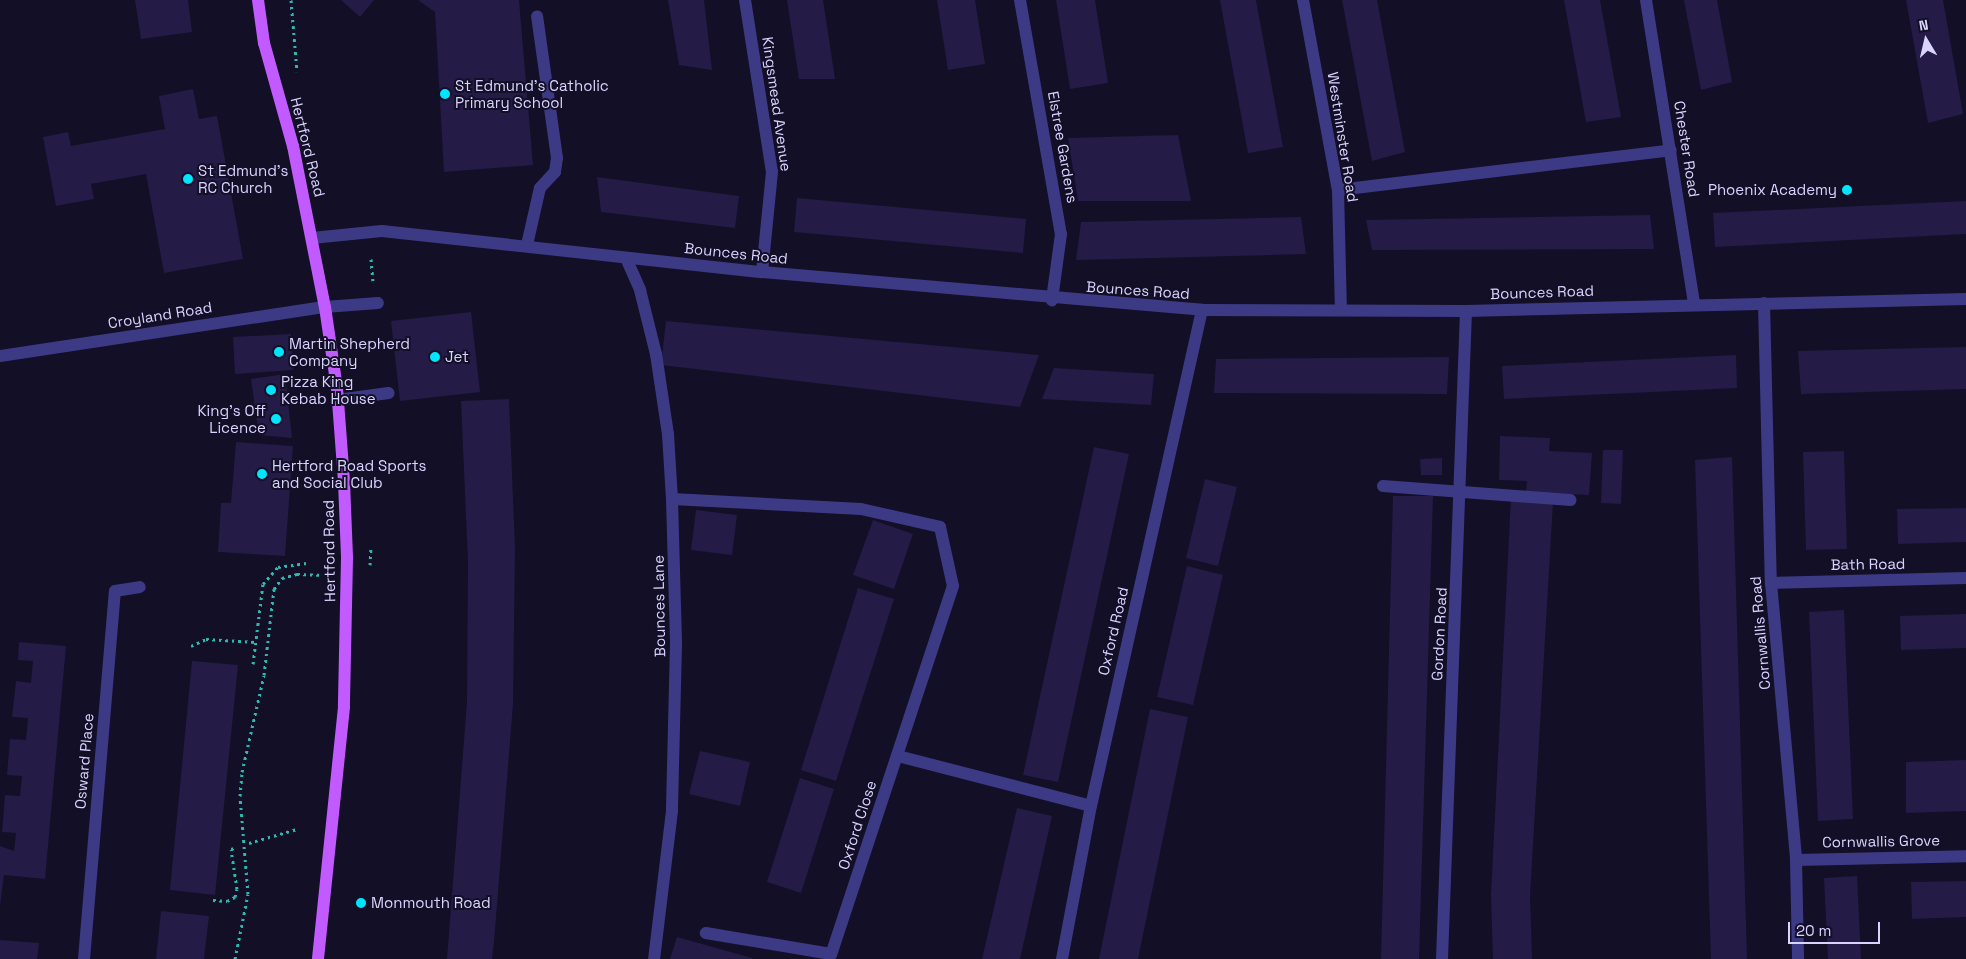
<!DOCTYPE html>
<style>
body{margin:0}
#map{position:relative;width:1966px;height:959px;overflow:hidden;background:#130f26;font-family:"Space Grotesk",sans-serif}
div>[style]{position:absolute}
.building>*{inset:0;background:#241b47}
.path>*{height:3px;margin-top:-1.5px;transform-origin:0;background:repeating-linear-gradient(90deg,#2fb8b0 0 2.5px,transparent 0 6.5px)}
.service>*{height:12px;margin:-6px;padding:0 6px;transform-origin:6px;border-radius:6px;background:#3d3a85}
.minor>*{height:12px;margin:-6px;padding:0 6px;transform-origin:6px;border-radius:6px;background:#3d3a85}
.tertiary>*{height:12px;margin:-6px;padding:0 6px;transform-origin:6px;border-radius:6px;background:#3d3a85}
.primary>*{height:12px;margin:-6px;padding:0 6px;transform-origin:6px;border-radius:6px;background:#c25bff}
.dots>*{width:14px;height:14px;translate:-50% -50%;box-sizing:border-box;border:2px solid #130f26;border-radius:50%}
span{translate:-50% -50%;white-space:nowrap;text-align:center;line-height:1.15;-webkit-text-stroke:4px #130f26;paint-order:stroke}
.poi-label{font-size:15px;color:#d9d4ff}
.left{translate:0 -50%;text-align:left}
.right{translate:-100% -50%;text-align:right}
.street-label{font-size:15px;color:#d9d4ff}
.north{position:absolute;left:1901px;top:15px;width:50px;height:50px;-webkit-text-stroke:4px #130f26;paint-order:stroke;rotate:351deg;font-size:14px;font-weight:700;line-height:20px;text-align:center;color:#d9d4ff}
.north::after{content:'';display:block;margin:auto;width:18px;height:22px;background:#d9d4ff;clip-path:polygon(50% 0,100% 100%,50% 72%,0 100%)}
.scale{position:absolute;left:1788px;top:922px;width:92px;height:22px;box-sizing:border-box;border:2px solid #d9d4ff;border-top:0;padding-left:6px;font-size:15px;line-height:18px;white-space:nowrap;color:#d9d4ff;-webkit-text-stroke:4px #130f26;paint-order:stroke}
</style>
<div id="map">
<div class="building">
<i style="clip-path:polygon(135px 0,188px 0,192px 32px,141px 39px)"></i>
<i style="clip-path:polygon(341px 0,374px 0,360px 17px)"></i>
<i style="clip-path:polygon(418px 0,519px 0,533px 165px,444px 172px,435px 12px)"></i>
<i style="clip-path:polygon(668px 0,704px 0,712px 70px,679px 65px)"></i>
<i style="clip-path:polygon(787px 0,823px 0,835px 79px,799px 79px)"></i>
<i style="clip-path:polygon(937px 0,975px 0,985px 64px,948px 70px)"></i>
<i style="clip-path:polygon(1056px 0,1095px 0,1108px 83px,1070px 89px)"></i>
<i style="clip-path:polygon(1220px 0,1256px 0,1283px 147px,1248px 153px)"></i>
<i style="clip-path:polygon(1342px 0,1377px 0,1405px 152px,1372px 161px)"></i>
<i style="clip-path:polygon(1564px 0,1600px 0,1621px 117px,1586px 122px)"></i>
<i style="clip-path:polygon(1684px 0,1717px 0,1732px 82px,1701px 90px)"></i>
<i style="clip-path:polygon(1906px 0,1943px 0,1963px 114px,1928px 123px)"></i>
<i style="clip-path:polygon(193px 89px,199px 119px,217px 116px,243px 259px,164px 273px,146px 174px,91px 184px,94px 199px,56px 206px,43px 137px,68px 132px,71px 146px,165px 129px,159px 96px)"></i>
<i style="clip-path:polygon(1178px 135px,1191px 201px,1078px 201px,1068px 138px)"></i>
<i style="clip-path:polygon(597px 177px,739px 196px,735px 228px,601px 212px)"></i>
<i style="clip-path:polygon(797px 198px,1026px 219px,1023px 253px,794px 232px)"></i>
<i style="clip-path:polygon(1966px 201px,1966px 234px,1715px 247px,1713px 213px)"></i>
<i style="clip-path:polygon(1650px 215px,1654px 249px,1372px 250px,1366px 220px)"></i>
<i style="clip-path:polygon(1301px 217px,1306px 254px,1076px 260px,1081px 222px)"></i>
<i style="clip-path:polygon(471px 312px,480px 392px,400px 401px,391px 321px)"></i>
<i style="clip-path:polygon(666px 321px,1039px 355px,1020px 407px,661px 365px)"></i>
<i style="clip-path:polygon(291px 334px,293px 370px,235px 374px,233px 337px)"></i>
<i style="clip-path:polygon(1966px 347px,1966px 389px,1801px 394px,1798px 351px)"></i>
<i style="clip-path:polygon(1736px 355px,1737px 388px,1504px 399px,1502px 366px)"></i>
<i style="clip-path:polygon(1449px 357px,1447px 394px,1214px 393px,1216px 359px)"></i>
<i style="clip-path:polygon(1054px 368px,1154px 374px,1151px 405px,1042px 399px)"></i>
<i style="clip-path:polygon(285px 374px,292px 438px,259px 435px,251px 379px)"></i>
<i style="clip-path:polygon(509px 399px,515px 549px,513px 704px,494px 942px,492px 959px,447px 959px,467px 702px,468px 562px,461px 401px)"></i>
<i style="clip-path:polygon(1500px 436px,1550px 438px,1549px 451px,1592px 453px,1589px 495px,1526px 492px,1527px 481px,1499px 480px)"></i>
<i style="clip-path:polygon(236px 442px,293px 446px,285px 556px,218px 552px,221px 503px,231px 503px)"></i>
<i style="clip-path:polygon(1094px 447px,1129px 454px,1058px 782px,1023px 775px)"></i>
<i style="clip-path:polygon(1603px 450px,1623px 450px,1621px 504px,1601px 503px)"></i>
<i style="clip-path:polygon(1844px 451px,1847px 549px,1806px 550px,1803px 452px)"></i>
<i style="clip-path:polygon(1732px 457px,1747px 959px,1711px 959px,1695px 460px)"></i>
<i style="clip-path:polygon(1442px 458px,1442px 475px,1421px 475px,1420px 459px)"></i>
<i style="clip-path:polygon(1205px 479px,1237px 487px,1218px 566px,1186px 558px)"></i>
<i style="clip-path:polygon(1393px 496px,1433px 496px,1419px 959px,1381px 959px)"></i>
<i style="clip-path:polygon(1511px 497px,1553px 502px,1530px 896px,1532px 959px,1493px 959px,1491px 895px)"></i>
<i style="clip-path:polygon(1966px 508px,1966px 542px,1898px 544px,1897px 509px)"></i>
<i style="clip-path:polygon(696px 510px,737px 515px,732px 555px,691px 550px)"></i>
<i style="clip-path:polygon(873px 520px,913px 534px,894px 589px,853px 575px)"></i>
<i style="clip-path:polygon(1187px 566px,1223px 575px,1193px 705px,1157px 697px)"></i>
<i style="clip-path:polygon(858px 588px,894px 599px,836px 781px,801px 770px)"></i>
<i style="clip-path:polygon(1844px 610px,1853px 819px,1818px 821px,1809px 612px)"></i>
<i style="clip-path:polygon(1966px 614px,1966px 648px,1901px 650px,1900px 616px)"></i>
<i style="clip-path:polygon(19px 642px,66px 646px,45px 879px,4px 875px,0 906px,0 846px,14px 851px,16px 833px,2px 832px,5px 795px,20px 796px,22px 776px,7px 775px,10px 739px,26px 740px,28px 718px,12px 717px,16px 681px,31px 683px,33px 661px,18px 660px)"></i>
<i style="clip-path:polygon(192px 661px,238px 665px,215px 895px,170px 890px)"></i>
<i style="clip-path:polygon(1150px 709px,1188px 717px,1138px 959px,1099px 959px)"></i>
<i style="clip-path:polygon(700px 751px,750px 762px,740px 806px,689px 794px)"></i>
<i style="clip-path:polygon(1966px 760px,1966px 811px,1906px 813px,1906px 762px)"></i>
<i style="clip-path:polygon(800px 778px,834px 789px,801px 893px,767px 882px)"></i>
<i style="clip-path:polygon(1017px 808px,1052px 816px,1020px 959px,982px 959px)"></i>
<i style="clip-path:polygon(1857px 876px,1861px 959px,1828px 959px,1824px 878px)"></i>
<i style="clip-path:polygon(1966px 881px,1966px 917px,1912px 919px,1911px 882px)"></i>
<i style="clip-path:polygon(161px 911px,209px 916px,204px 959px,156px 959px)"></i>
<i style="clip-path:polygon(677px 937px,752px 958px,752px 959px,670px 959px)"></i>
<i style="clip-path:polygon(0 940px,39px 943px,37px 959px,0 959px)"></i>
</div>
<div class="path">
<i style="left:291px;top:0;width:72px;rotate:85.2deg"></i>
<i style="left:371px;top:259px;width:22px;rotate:85deg"></i>
<i style="left:370px;top:565px;width:18px;rotate:-87deg"></i>
<i style="left:191px;top:646px;width:17px;rotate:-25deg"></i>
<i style="left:206px;top:639px;width:50px;rotate:3.4deg"></i>
<i style="left:253px;top:664px;width:81px;rotate:-82.9deg"></i>
<i style="left:263px;top:584px;width:23px;rotate:-49deg"></i>
<i style="left:278px;top:567px;width:29px;rotate:-8deg"></i>
<i style="left:249px;top:843px;width:50px;rotate:-16.3deg"></i>
<i style="left:213px;top:900px;width:14px;rotate:4deg"></i>
<i style="left:227px;top:901px;width:9px;rotate:-27deg"></i>
<i style="left:235px;top:897px;width:8px;rotate:-76deg"></i>
<i style="left:237px;top:889px;width:40px;rotate:-98.5deg"></i>
<i style="left:231px;top:849px;width:3px;rotate:-18deg"></i>
<i style="left:235px;top:959px;width:66px;rotate:-78.7deg"></i>
<i style="left:248px;top:894px;width:98px;rotate:-94.7deg"></i>
<i style="left:240px;top:796px;width:24px;rotate:-85deg"></i>
<i style="left:242px;top:772px;width:99px;rotate:-77.2deg"></i>
<i style="left:264px;top:675px;width:87px;rotate:-83.4deg"></i>
<i style="left:274px;top:589px;width:14px;rotate:-54deg"></i>
<i style="left:282px;top:578px;width:16px;rotate:-15deg"></i>
<i style="left:297px;top:574px;width:29px;rotate:2deg"></i>
</div>
<div class="service">
<i style="left:527px;top:245px;width:58px;rotate:-77.2deg"></i>
<i style="left:540px;top:188px;width:22px;rotate:-47deg"></i>
<i style="left:555px;top:172px;width:14px;rotate:-82deg"></i>
<i style="left:557px;top:158px;width:143px;rotate:-98deg"></i>
<i style="left:325px;top:307px;width:53px;rotate:-4.3deg"></i>
<i style="left:337px;top:400px;width:52px;rotate:-7.7deg"></i>
</div>
<div class="minor">
<i style="left:745px;top:0;width:174px;rotate:81.1deg"></i>
<i style="left:772px;top:172px;width:100px;rotate:95.7deg"></i>
<i style="left:1020px;top:0;width:238px;rotate:80.1deg"></i>
<i style="left:1061px;top:234px;width:67px;rotate:97.8deg"></i>
<i style="left:1303px;top:0;width:193px;rotate:79.6deg"></i>
<i style="left:1338px;top:190px;width:120px;rotate:88.6deg"></i>
<i style="left:1646px;top:0;width:308px;rotate:81deg"></i>
<i style="left:1338px;top:190px;width:335px;rotate:-6.8deg"></i>
<i style="left:626px;top:258px;width:35px;rotate:66deg"></i>
<i style="left:640px;top:290px;width:66px;rotate:76deg"></i>
<i style="left:656px;top:354px;width:81px;rotate:81.5deg"></i>
<i style="left:668px;top:434px;width:65px;rotate:86.5deg"></i>
<i style="left:672px;top:499px;width:145px;rotate:88.4deg"></i>
<i style="left:676px;top:644px;width:167px;rotate:91.4deg"></i>
<i style="left:672px;top:811px;width:149px;rotate:96.9deg"></i>
<i style="left:1764px;top:303px;width:280px;rotate:88.6deg"></i>
<i style="left:1771px;top:583px;width:278px;rotate:84.8deg"></i>
<i style="left:1796px;top:860px;width:99px;rotate:88.8deg"></i>
<i style="left:0;top:356px;width:329px;rotate:-8.6deg"></i>
<i style="left:1383px;top:486px;width:188px;rotate:4.3deg"></i>
<i style="left:672px;top:499px;width:189px;rotate:3deg"></i>
<i style="left:861px;top:509px;width:81px;rotate:12.8deg"></i>
<i style="left:940px;top:527px;width:60px;rotate:77.6deg"></i>
<i style="left:953px;top:586px;width:388px;rotate:108.3deg"></i>
<i style="left:831px;top:954px;width:127px;rotate:-170.5deg"></i>
<i style="left:1771px;top:583px;width:195px;rotate:-1.5deg"></i>
<i style="left:898px;top:756px;width:199px;rotate:14.5deg"></i>
<i style="left:1796px;top:860px;width:170px;rotate:-1.3deg"></i>
<i style="left:84px;top:959px;width:369px;rotate:-85.2deg"></i>
<i style="left:115px;top:591px;width:25px;rotate:-9deg"></i>
<i style="left:1062px;top:959px;width:156px;rotate:-79.3deg"></i>
<i style="left:1091px;top:806px;width:508px;rotate:-77.39deg"></i>
<i style="left:1442px;top:959px;width:648px;rotate:-87.88deg"></i>
</div>
<div class="tertiary">
<i style="left:312px;top:238px;width:70px;rotate:-5.7deg"></i>
<i style="left:382px;top:231px;width:382px;rotate:6.2deg"></i>
<i style="left:762px;top:272px;width:442px;rotate:4.9deg"></i>
<i style="left:1202px;top:310px;width:264px;rotate:0.2deg"></i>
<i style="left:1466px;top:311px;width:500px;rotate:-1.37deg"></i>
</div>
<div class="primary">
<i style="left:258px;top:0;width:43px;rotate:82.1deg"></i>
<i style="left:264px;top:43px;width:107px;rotate:74.3deg"></i>
<i style="left:293px;top:146px;width:164px;rotate:78.8deg"></i>
<i style="left:325px;top:307px;width:82px;rotate:81.6deg"></i>
<i style="left:337px;top:388px;width:94px;rotate:85.7deg"></i>
<i style="left:344px;top:482px;width:76px;rotate:87.7deg"></i>
<i style="left:347px;top:558px;width:149px;rotate:91.2deg"></i>
<i style="left:344px;top:707px;width:253px;rotate:95.9deg"></i>
</div>
<div class="dots">
<i style="left:445px;top:94px;background:#00e5ff"></i>
<i style="left:188px;top:179px;background:#00e5ff"></i>
<i style="left:1847px;top:190px;background:#00e5ff"></i>
<i style="left:279px;top:352px;background:#00e5ff"></i>
<i style="left:435px;top:357px;background:#00e5ff"></i>
<i style="left:271px;top:390px;background:#00e5ff"></i>
<i style="left:276px;top:419px;background:#00e5ff"></i>
<i style="left:262px;top:474px;background:#00e5ff"></i>
<i style="left:361px;top:903px;background:#00e5ff"></i>
</div>
<div class="poi-label">
<span class="left" style="left:455px;top:94px">St Edmund's Catholic<br>Primary School</span>
<span class="left" style="left:198px;top:179px">St Edmund's<br>RC Church</span>
<span class="right" style="left:1837px;top:190px">Phoenix Academy</span>
<span class="left" style="left:289px;top:352px">Martin Shepherd<br>Company</span>
<span class="left" style="left:445px;top:357px">Jet</span>
<span class="left" style="left:281px;top:390px">Pizza King<br>Kebab House</span>
<span class="right" style="left:266px;top:419px">King's Off<br>Licence</span>
<span class="left" style="left:272px;top:474px">Hertford Road Sports<br>and Social Club</span>
<span class="left" style="left:371px;top:903px">Monmouth Road</span>
</div>
<div class="street-label">
<span style="left:777px;top:104px;rotate:82deg">Kingsmead Avenue</span>
<span style="left:1343px;top:137px;rotate:81deg">Westminster Road</span>
<span style="left:308px;top:147px;rotate:76deg">Hertford Road</span>
<span style="left:1063px;top:147px;rotate:80deg">Elstree Gardens</span>
<span style="left:1687px;top:149px;rotate:81deg">Chester Road</span>
<span style="left:736px;top:253px;rotate:6deg">Bounces Road</span>
<span style="left:1138px;top:290px;rotate:4deg">Bounces Road</span>
<span style="left:1542px;top:292px;rotate:-2deg">Bounces Road</span>
<span style="left:160px;top:315px;rotate:-9deg">Croyland Road</span>
<span style="left:329px;top:551px;rotate:-91deg">Hertford Road</span>
<span style="left:1868px;top:564px;rotate:-1deg">Bath Road</span>
<span style="left:659px;top:606px;rotate:-91deg">Bounces Lane</span>
<span style="left:1113px;top:631px;rotate:-77deg">Oxford Road</span>
<span style="left:1760px;top:633px;rotate:-95deg">Cornwallis Road</span>
<span style="left:1439px;top:634px;rotate:-87deg">Gordon Road</span>
<span style="left:84px;top:761px;rotate:-85deg">Osward Place</span>
<span style="left:857px;top:825px;rotate:-72deg">Oxford Close</span>
<span style="left:1881px;top:841px;rotate:-1deg">Cornwallis Grove</span>
</div>
<div class="north">N</div>
<div class="scale">20 m</div>
</div>
